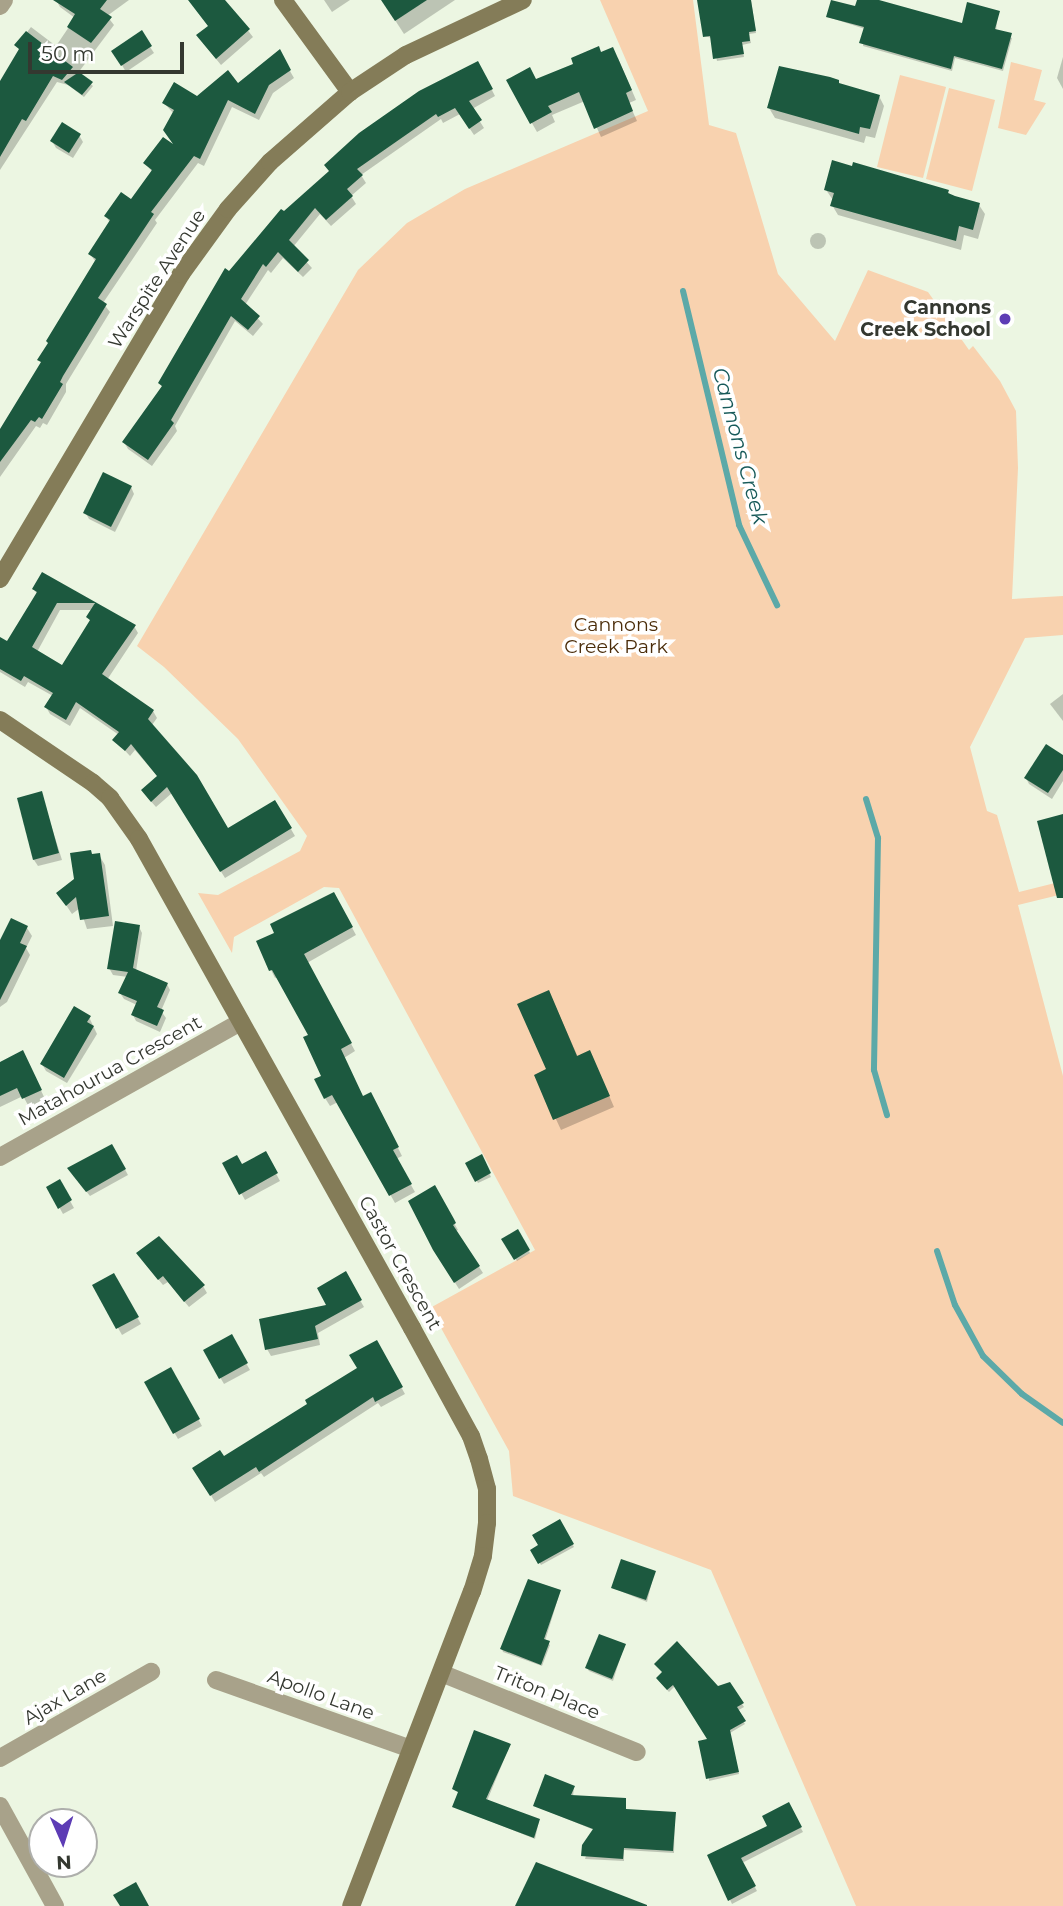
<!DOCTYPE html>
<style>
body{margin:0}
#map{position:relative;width:1063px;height:1906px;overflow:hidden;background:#ecf6e2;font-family:Montserrat,sans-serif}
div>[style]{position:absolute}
.green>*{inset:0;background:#f8d2af}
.shadow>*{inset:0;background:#0003}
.round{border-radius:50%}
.stream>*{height:6px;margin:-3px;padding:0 3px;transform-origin:3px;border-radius:3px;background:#5ca9a8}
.building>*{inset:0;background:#1c593f}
.street>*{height:18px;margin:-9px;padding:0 9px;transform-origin:9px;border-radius:9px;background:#a8a28a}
.secondary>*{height:18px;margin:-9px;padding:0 9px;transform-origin:9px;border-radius:9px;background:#847c58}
.dots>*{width:19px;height:19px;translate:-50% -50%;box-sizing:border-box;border:4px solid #fff;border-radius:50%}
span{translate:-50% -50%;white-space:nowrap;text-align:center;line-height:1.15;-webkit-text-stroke:7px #fff;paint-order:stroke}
.street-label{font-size:19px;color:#343830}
.poi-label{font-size:19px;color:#343830;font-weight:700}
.right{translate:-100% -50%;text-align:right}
.park-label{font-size:19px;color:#4a2c09}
.water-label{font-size:21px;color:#175a59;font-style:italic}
.north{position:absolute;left:28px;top:1808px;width:70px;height:70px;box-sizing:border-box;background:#fff;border:2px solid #aeafac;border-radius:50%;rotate:177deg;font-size:19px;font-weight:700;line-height:28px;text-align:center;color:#343830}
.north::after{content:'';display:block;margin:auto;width:24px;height:32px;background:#5d3cb5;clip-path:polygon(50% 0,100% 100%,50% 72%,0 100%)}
.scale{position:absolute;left:28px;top:42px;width:156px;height:32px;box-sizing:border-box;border:4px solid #343830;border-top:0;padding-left:9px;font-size:21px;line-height:24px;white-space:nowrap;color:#343830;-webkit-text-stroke:5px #fff;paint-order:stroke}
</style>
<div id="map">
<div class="green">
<i style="clip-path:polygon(600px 0,693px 0,709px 125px,736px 133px,778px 274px,835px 341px,868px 270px,928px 292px,969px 350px,973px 346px,1000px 381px,1016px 411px,1018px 468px,1012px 599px,1063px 596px,1063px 635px,1025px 638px,970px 747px,987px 811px,997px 815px,1019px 892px,1063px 881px,1063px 894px,1018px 905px,1063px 1076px,1063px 1906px,856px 1906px,711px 1570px,513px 1496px,509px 1451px,430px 1308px,535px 1250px,339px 888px,324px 887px,234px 937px,232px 953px,198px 893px,218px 895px,300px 851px,307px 836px,238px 739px,164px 667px,137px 646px,358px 270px,407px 223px,465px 189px,648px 111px)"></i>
<i style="clip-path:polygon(1011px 62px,1042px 70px,1034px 100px,1046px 103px,1026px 135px,998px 128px)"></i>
<i style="clip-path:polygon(900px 75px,946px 87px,923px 178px,877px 167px)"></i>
<i style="clip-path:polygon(949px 88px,995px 100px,972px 191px,926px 179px)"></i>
</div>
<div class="shadow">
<i style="clip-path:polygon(56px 0,129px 0,107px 16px,114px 25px,78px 73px,93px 86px,84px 97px,68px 85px,57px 82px,0 170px,0 86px,20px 51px,17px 45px,31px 27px,56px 46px,75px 18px,60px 7px)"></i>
<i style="clip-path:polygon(189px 0,224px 0,253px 37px,221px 65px,203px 43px,209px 27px)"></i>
<i style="clip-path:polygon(324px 0,350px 0,332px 12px)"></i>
<i style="clip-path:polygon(382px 0,455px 0,404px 34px)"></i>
<i style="clip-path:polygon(698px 0,751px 0,756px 33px,749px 34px,751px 43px,742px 45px,744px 57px,717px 61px,712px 38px,704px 36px)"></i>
<i style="clip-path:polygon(858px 0,963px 25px,998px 13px,996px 31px,1012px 38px,1003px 71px,955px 58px,952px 71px,863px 46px,865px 29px,828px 17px,856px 8px)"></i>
<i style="clip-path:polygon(141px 33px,154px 53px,126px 72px,116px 55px)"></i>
<i style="clip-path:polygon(279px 52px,294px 78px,273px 93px,259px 120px,232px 107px,204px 166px,198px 163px,155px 220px,157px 223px,103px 303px,110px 312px,66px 384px,66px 392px,47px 425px,43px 423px,40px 428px,36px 426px,0 477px,0 430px,42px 364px,40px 360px,95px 261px,90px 254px,110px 223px,106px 216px,131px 201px,153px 173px,145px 163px,177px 149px,174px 114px,164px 103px,197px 98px,238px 85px)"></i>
<i style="clip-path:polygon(601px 54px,618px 58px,636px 100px,629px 103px,637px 121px,601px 137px,585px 101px,552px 115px,555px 122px,537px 132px,508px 81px,536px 81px)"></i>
<i style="clip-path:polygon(1063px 57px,1063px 89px,1057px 78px)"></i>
<i style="clip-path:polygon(478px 63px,495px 96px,472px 109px,484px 128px,474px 135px,460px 114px,443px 123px,441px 119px,361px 175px,366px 183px,351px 196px,356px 204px,331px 226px,320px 214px,293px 247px,312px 268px,303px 277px,283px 258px,271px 273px,268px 270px,245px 305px,263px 324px,253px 336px,235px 321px,175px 426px,177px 431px,152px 466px,128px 449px,124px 442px,163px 388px,160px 383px,229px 273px,284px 214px)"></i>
<i style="clip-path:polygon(838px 82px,841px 86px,879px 96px,884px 106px,875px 138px,866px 136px,864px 143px,775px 118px,769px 108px)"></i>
<i style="clip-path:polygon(79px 135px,83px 142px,73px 158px,56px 148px,52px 141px)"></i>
<i style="clip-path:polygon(853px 168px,948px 192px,951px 196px,979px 205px,985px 214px,978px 239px,964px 235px,961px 250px,838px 215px,832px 205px,833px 200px,826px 190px)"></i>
<i class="round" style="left:810px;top:233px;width:16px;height:16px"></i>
<i style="clip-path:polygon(131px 487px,134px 494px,115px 532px,89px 519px,85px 512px)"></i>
<i style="clip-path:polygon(evenodd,43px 574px,134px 626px,138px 633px,107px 680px,153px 711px,157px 718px,152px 725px,227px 831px,275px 802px,295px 836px,225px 878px,172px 793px,156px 807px,147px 797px,158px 777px,135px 750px,130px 756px,115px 740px,119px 735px,80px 708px,70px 726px,50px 714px,46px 707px,53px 696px,28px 682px,25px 687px,0 672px,0 641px,8px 644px,37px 594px,34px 589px,43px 574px,60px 610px,93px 610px,88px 617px,91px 622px,63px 667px,37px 652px,60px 610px)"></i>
<i style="clip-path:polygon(1063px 694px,1063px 721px,1050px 704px)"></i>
<i style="clip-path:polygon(1063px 757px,1063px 781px,1052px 799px,1029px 784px,1026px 778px)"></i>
<i style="clip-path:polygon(41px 793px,62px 860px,38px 866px,34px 860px)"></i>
<i style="clip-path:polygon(99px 855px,105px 865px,113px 926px,87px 929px,80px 908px,72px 914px,58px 893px,76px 880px,93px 856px)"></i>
<i style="clip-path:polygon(334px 894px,356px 935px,307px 963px,355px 1051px,344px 1058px,363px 1098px,375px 1102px,402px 1156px,396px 1159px,415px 1192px,395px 1203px,338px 1102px,330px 1106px,325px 1098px,324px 1077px,310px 1036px,278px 977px,275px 978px,271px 970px,277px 934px)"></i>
<i style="clip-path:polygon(12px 920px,27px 928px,32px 936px,26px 948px,30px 955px,7px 1002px,0 1007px,0 944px)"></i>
<i style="clip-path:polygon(139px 927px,142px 933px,136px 971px,167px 984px,170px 990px,161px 1011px,166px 1018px,160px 1032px,136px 1021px,133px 1015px,137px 1005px,124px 999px,120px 993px,128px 977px,113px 975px,109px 968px)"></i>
<i style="clip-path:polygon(554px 1003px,578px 1057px,595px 1063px,614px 1107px,561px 1130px,536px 1076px,548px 1070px)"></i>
<i style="clip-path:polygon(89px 1017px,97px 1034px,67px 1083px,46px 1071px,42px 1064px)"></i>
<i style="clip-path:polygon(27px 1061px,45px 1099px,29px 1107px,23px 1096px,0 1107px,0 1064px)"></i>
<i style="clip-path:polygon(112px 1146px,128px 1175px,90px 1196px,72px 1174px)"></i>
<i style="clip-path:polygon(265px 1153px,280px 1181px,245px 1200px,225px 1164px,242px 1166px)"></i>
<i style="clip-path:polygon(481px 1157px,491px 1177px,478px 1183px,467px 1163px)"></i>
<i style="clip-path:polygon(59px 1181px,74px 1208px,63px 1214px,48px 1187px)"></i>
<i style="clip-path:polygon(434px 1188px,458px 1230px,456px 1231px,483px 1273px,459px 1289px,434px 1249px)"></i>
<i style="clip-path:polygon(517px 1231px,530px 1253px,517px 1261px,504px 1240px)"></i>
<i style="clip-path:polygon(143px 1261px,203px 1286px,207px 1293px,189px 1307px,168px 1282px,163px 1285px)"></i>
<i style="clip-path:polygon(345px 1274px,364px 1307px,318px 1333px,320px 1345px,271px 1356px,267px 1349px,329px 1306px)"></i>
<i style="clip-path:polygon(113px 1275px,141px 1324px,122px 1335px,94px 1286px)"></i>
<i style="clip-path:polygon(231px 1337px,250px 1370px,224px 1384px,205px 1351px)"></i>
<i style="clip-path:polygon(376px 1342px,405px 1394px,381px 1407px,378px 1403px,264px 1477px,261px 1473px,215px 1502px,195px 1469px,224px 1459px,310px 1405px,359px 1369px)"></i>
<i style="clip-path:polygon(172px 1371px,202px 1426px,178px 1439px,146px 1383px)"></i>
<i style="clip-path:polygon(559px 1521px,574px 1547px,541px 1565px,532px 1550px,541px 1546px)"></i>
<i style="clip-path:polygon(654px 1573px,647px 1602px,613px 1588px)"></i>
<i style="clip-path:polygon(560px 1592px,545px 1641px,550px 1645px,542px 1666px,503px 1652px,502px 1649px)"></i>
<i style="clip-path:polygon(624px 1646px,613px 1681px,589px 1671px,587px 1668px)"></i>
<i style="clip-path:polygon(659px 1681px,718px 1688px,729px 1684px,744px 1707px,737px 1711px,745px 1724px,730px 1733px,739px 1774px,709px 1781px,710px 1740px,675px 1686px,669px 1692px)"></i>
<i style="clip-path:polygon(510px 1745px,487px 1801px,539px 1821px,535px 1839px,454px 1807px,460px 1793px,454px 1789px)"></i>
<i style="clip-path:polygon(574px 1787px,573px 1797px,625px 1800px,626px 1811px,675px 1813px,674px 1853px,624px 1850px,624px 1861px,585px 1859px,594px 1830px,535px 1806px)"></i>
<i style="clip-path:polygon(788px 1804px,803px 1832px,742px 1863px,757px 1891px,732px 1904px,709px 1856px,769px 1827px)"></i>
</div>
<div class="stream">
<i style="left:683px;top:291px;width:241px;rotate:76.5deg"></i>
<i style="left:739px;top:525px;width:89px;rotate:64.6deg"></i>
<i style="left:866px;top:799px;width:41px;rotate:72.9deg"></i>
<i style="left:878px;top:838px;width:232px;rotate:91deg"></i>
<i style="left:874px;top:1070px;width:47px;rotate:73.9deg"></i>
<i style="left:937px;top:1251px;width:57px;rotate:71.6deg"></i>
<i style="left:955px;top:1305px;width:58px;rotate:61.2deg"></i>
<i style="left:983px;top:1356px;width:54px;rotate:44.3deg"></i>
<i style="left:1022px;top:1394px;width:50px;rotate:35.3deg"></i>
</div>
<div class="building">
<i style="clip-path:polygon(53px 0,107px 0,100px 9px,112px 17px,91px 43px,67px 27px,75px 14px)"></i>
<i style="clip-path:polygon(188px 0,225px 0,250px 29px,216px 59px,196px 35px,208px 26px)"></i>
<i style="clip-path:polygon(381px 0,427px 0,395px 21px)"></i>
<i style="clip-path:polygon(697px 0,751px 0,756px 31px,749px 32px,750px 41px,742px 42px,744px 54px,713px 59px,710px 36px,703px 37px)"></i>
<i style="clip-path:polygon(831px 0,855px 6px,857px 0,879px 0,962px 23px,967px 2px,1000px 11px,995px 29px,1012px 33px,1002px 69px,954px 56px,951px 69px,859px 43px,864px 27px,826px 17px)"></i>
<i style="clip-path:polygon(142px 30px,152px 46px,121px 66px,111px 51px)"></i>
<i style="clip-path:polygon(26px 31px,73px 67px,62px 80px,53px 76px,26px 121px,22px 119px,0 157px,0 81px,19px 49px,14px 45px)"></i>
<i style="clip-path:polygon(599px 46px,601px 52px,613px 47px,632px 90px,626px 93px,633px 111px,594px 129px,579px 92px,548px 106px,552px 112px,530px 124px,506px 80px,530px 67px,536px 79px,573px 64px,571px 58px)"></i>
<i style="clip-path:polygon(280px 49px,291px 70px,269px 85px,255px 114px,228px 100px,200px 159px,194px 156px,151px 212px,154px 214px,98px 298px,107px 304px,63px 376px,60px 382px,63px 384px,42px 419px,39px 417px,35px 422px,31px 420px,0 462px,0 429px,41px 362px,37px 360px,48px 343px,46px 341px,96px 259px,88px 254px,110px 220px,104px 216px,121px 192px,131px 199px,152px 170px,143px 163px,163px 137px,173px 144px,163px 130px,174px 110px,162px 103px,174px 82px,197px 96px,228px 70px,238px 83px)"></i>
<i style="clip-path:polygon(478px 61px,493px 89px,469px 101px,482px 120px,469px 129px,455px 108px,438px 117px,436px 114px,357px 169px,363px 175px,347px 189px,353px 196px,326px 220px,315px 208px,289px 240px,309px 260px,298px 272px,278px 252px,266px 267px,263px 264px,241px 299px,260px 316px,248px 330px,231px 316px,171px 420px,174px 423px,148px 460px,122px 442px,162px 386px,158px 383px,225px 268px,229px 271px,281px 209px,284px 211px,329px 171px,324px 165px,359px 133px,419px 91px)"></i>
<i style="clip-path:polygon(779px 66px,830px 77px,839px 80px,839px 83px,880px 95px,870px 129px,860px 127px,859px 134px,767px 108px)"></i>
<i style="clip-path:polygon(79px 72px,93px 82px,82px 95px,64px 82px)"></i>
<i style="clip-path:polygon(62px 122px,81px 134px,69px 153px,50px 141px)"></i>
<i style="clip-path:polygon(832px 160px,852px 166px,853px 162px,949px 190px,948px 193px,955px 196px,980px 203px,973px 230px,959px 226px,956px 241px,830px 206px,834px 193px,824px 190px)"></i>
<i style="clip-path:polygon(103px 472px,132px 486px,111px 527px,83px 513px)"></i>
<i style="clip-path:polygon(evenodd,42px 572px,136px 625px,102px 674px,154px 710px,148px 719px,197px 775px,228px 828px,275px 800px,292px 828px,220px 872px,167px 787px,151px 802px,141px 790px,157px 776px,131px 744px,125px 751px,112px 740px,119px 732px,76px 702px,66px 720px,44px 707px,53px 693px,24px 676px,21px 681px,0 669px,0 637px,7px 641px,37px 592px,32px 589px,42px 572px,57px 603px,95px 603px,86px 617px,90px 620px,62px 665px,32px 647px,57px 603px)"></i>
<i style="clip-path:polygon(1046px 744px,1063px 755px,1063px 770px,1048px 793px,1024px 778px)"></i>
<i style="clip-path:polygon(42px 791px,59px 853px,33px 860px,17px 798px)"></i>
<i style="clip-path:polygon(1063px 814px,1063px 898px,1057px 898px,1037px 821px)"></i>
<i style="clip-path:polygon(91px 850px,92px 854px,100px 853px,109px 916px,80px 920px,76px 897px,66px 906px,56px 893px,74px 879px,70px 853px)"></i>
<i style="clip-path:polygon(334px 892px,353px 927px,304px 954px,352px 1043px,341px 1049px,363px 1096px,371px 1092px,399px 1147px,393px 1150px,412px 1184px,389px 1196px,332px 1095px,324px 1099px,314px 1079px,321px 1076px,303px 1037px,308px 1035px,272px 970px,269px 971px,256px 941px,274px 933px,270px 924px)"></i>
<i style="clip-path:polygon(11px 918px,28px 926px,20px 943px,27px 946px,0 1000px,0 940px)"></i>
<i style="clip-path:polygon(115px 921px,140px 925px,133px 968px,168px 983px,157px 1007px,164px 1010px,157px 1026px,131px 1015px,137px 1001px,118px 993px,128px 972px,107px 969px)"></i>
<i style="clip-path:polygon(549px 990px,577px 1056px,590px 1050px,610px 1096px,553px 1120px,534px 1075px,546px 1069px,517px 1004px)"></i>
<i style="clip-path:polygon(74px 1006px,91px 1016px,87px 1022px,94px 1026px,64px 1078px,40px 1064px)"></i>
<i style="clip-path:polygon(23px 1050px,42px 1090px,22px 1099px,17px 1088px,0 1096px,0 1062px)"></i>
<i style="clip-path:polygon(112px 1144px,126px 1169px,86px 1192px,67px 1168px)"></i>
<i style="clip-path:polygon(266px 1151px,278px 1173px,239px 1195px,222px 1163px,237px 1155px,242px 1164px)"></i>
<i style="clip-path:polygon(482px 1154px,491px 1173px,475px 1182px,465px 1163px)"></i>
<i style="clip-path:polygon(60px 1179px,72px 1200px,58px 1209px,46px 1187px)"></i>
<i style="clip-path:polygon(435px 1185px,454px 1219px,456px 1223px,453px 1225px,480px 1266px,454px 1283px,433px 1250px,408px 1201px)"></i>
<i style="clip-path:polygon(518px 1229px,530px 1250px,514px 1260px,501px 1239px)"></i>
<i style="clip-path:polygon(159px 1236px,205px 1285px,184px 1302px,163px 1276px,158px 1280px,136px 1253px)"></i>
<i style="clip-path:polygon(346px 1271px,362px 1300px,315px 1326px,318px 1339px,265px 1350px,259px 1319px,326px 1305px,317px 1288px)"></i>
<i style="clip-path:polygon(114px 1273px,139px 1317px,116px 1329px,92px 1285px)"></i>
<i style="clip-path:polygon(232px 1334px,248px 1363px,219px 1379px,203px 1350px)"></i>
<i style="clip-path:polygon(377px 1340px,403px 1387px,375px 1402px,373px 1397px,259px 1472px,256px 1467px,210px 1496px,192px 1468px,220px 1450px,224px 1456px,307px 1404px,305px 1400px,357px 1368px,349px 1355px)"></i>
<i style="clip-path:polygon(171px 1367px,200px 1419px,173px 1434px,144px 1382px)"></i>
<i style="clip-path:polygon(560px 1519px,574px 1544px,538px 1564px,530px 1550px,538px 1545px,532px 1535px)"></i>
<i style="clip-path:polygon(621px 1559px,656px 1571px,646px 1600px,611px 1588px)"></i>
<i style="clip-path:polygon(528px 1579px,561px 1590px,544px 1639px,550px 1641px,541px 1665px,500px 1649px)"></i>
<i style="clip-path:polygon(599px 1634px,626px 1644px,612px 1679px,585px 1668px)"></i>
<i style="clip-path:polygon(677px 1641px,718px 1686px,730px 1682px,744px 1703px,737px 1707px,746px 1721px,730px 1730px,739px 1772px,706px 1779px,698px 1741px,707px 1739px,673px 1685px,667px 1690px,656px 1678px,662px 1672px,654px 1664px)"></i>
<i style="clip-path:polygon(474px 1730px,511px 1744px,486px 1799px,540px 1819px,534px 1838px,452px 1807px,458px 1792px,452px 1789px)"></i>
<i style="clip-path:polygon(545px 1774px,575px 1786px,571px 1795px,626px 1798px,626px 1809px,676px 1812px,673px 1851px,624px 1848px,623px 1859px,581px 1856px,582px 1845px,593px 1829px,533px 1806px)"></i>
<i style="clip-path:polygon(789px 1802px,802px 1827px,741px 1858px,756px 1886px,728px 1901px,707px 1855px,767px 1826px,762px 1816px)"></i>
<i style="clip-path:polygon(536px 1862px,647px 1905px,647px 1906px,515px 1906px)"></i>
<i style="clip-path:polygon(136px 1882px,149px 1906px,120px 1906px,113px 1895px)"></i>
</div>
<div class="street">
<i style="left:0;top:6px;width:7px;rotate:-56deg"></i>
<i style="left:0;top:1157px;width:276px;rotate:-29.3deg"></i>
<i style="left:441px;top:1673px;width:211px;rotate:22deg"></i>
<i style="left:216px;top:1680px;width:207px;rotate:19.5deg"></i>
<i style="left:0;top:1758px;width:174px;rotate:-29.7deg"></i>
<i style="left:0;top:1806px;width:114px;rotate:61.2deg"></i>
</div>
<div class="secondary">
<i style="left:283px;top:0;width:114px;rotate:53.9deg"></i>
<i style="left:0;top:579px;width:355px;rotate:-59.3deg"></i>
<i style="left:181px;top:274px;width:80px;rotate:-54.1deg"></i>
<i style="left:228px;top:209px;width:63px;rotate:-48.2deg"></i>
<i style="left:270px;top:162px;width:106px;rotate:-41.2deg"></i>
<i style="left:350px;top:92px;width:67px;rotate:-33.5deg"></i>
<i style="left:406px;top:55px;width:129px;rotate:-25.2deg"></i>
<i style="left:0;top:720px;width:112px;rotate:34.1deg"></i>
<i style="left:93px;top:783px;width:23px;rotate:41deg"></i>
<i style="left:110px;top:798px;width:50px;rotate:54.7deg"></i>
<i style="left:139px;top:839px;width:560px;rotate:60.83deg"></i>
<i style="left:412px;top:1328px;width:123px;rotate:61.4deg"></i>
<i style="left:471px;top:1436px;width:24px;rotate:71deg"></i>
<i style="left:479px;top:1459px;width:31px;rotate:75deg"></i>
<i style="left:487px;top:1489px;width:34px;rotate:90deg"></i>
<i style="left:487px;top:1523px;width:33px;rotate:97deg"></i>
<i style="left:483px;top:1556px;width:37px;rotate:107deg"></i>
<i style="left:472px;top:1591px;width:337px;rotate:111deg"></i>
</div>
<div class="dots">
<i style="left:1005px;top:319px;background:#5d3cb5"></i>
</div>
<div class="street-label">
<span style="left:157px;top:279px;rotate:-57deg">Warspite Avenue</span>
<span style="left:110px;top:1071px;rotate:-29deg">Matahourua Crescent</span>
<span style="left:400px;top:1263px;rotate:61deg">Castor Crescent</span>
<span style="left:547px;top:1693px;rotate:22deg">Triton Place</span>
<span style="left:321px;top:1695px;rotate:20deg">Apollo Lane</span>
<span style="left:65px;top:1697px;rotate:-30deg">Ajax Lane</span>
</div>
<div class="poi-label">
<span class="right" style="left:991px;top:319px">Cannons<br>Creek School</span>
</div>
<div class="park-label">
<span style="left:616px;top:636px">Cannons<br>Creek Park</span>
</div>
<div class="water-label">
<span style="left:740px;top:446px;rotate:75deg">Cannons Creek</span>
</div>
<div class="north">N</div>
<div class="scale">50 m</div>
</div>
